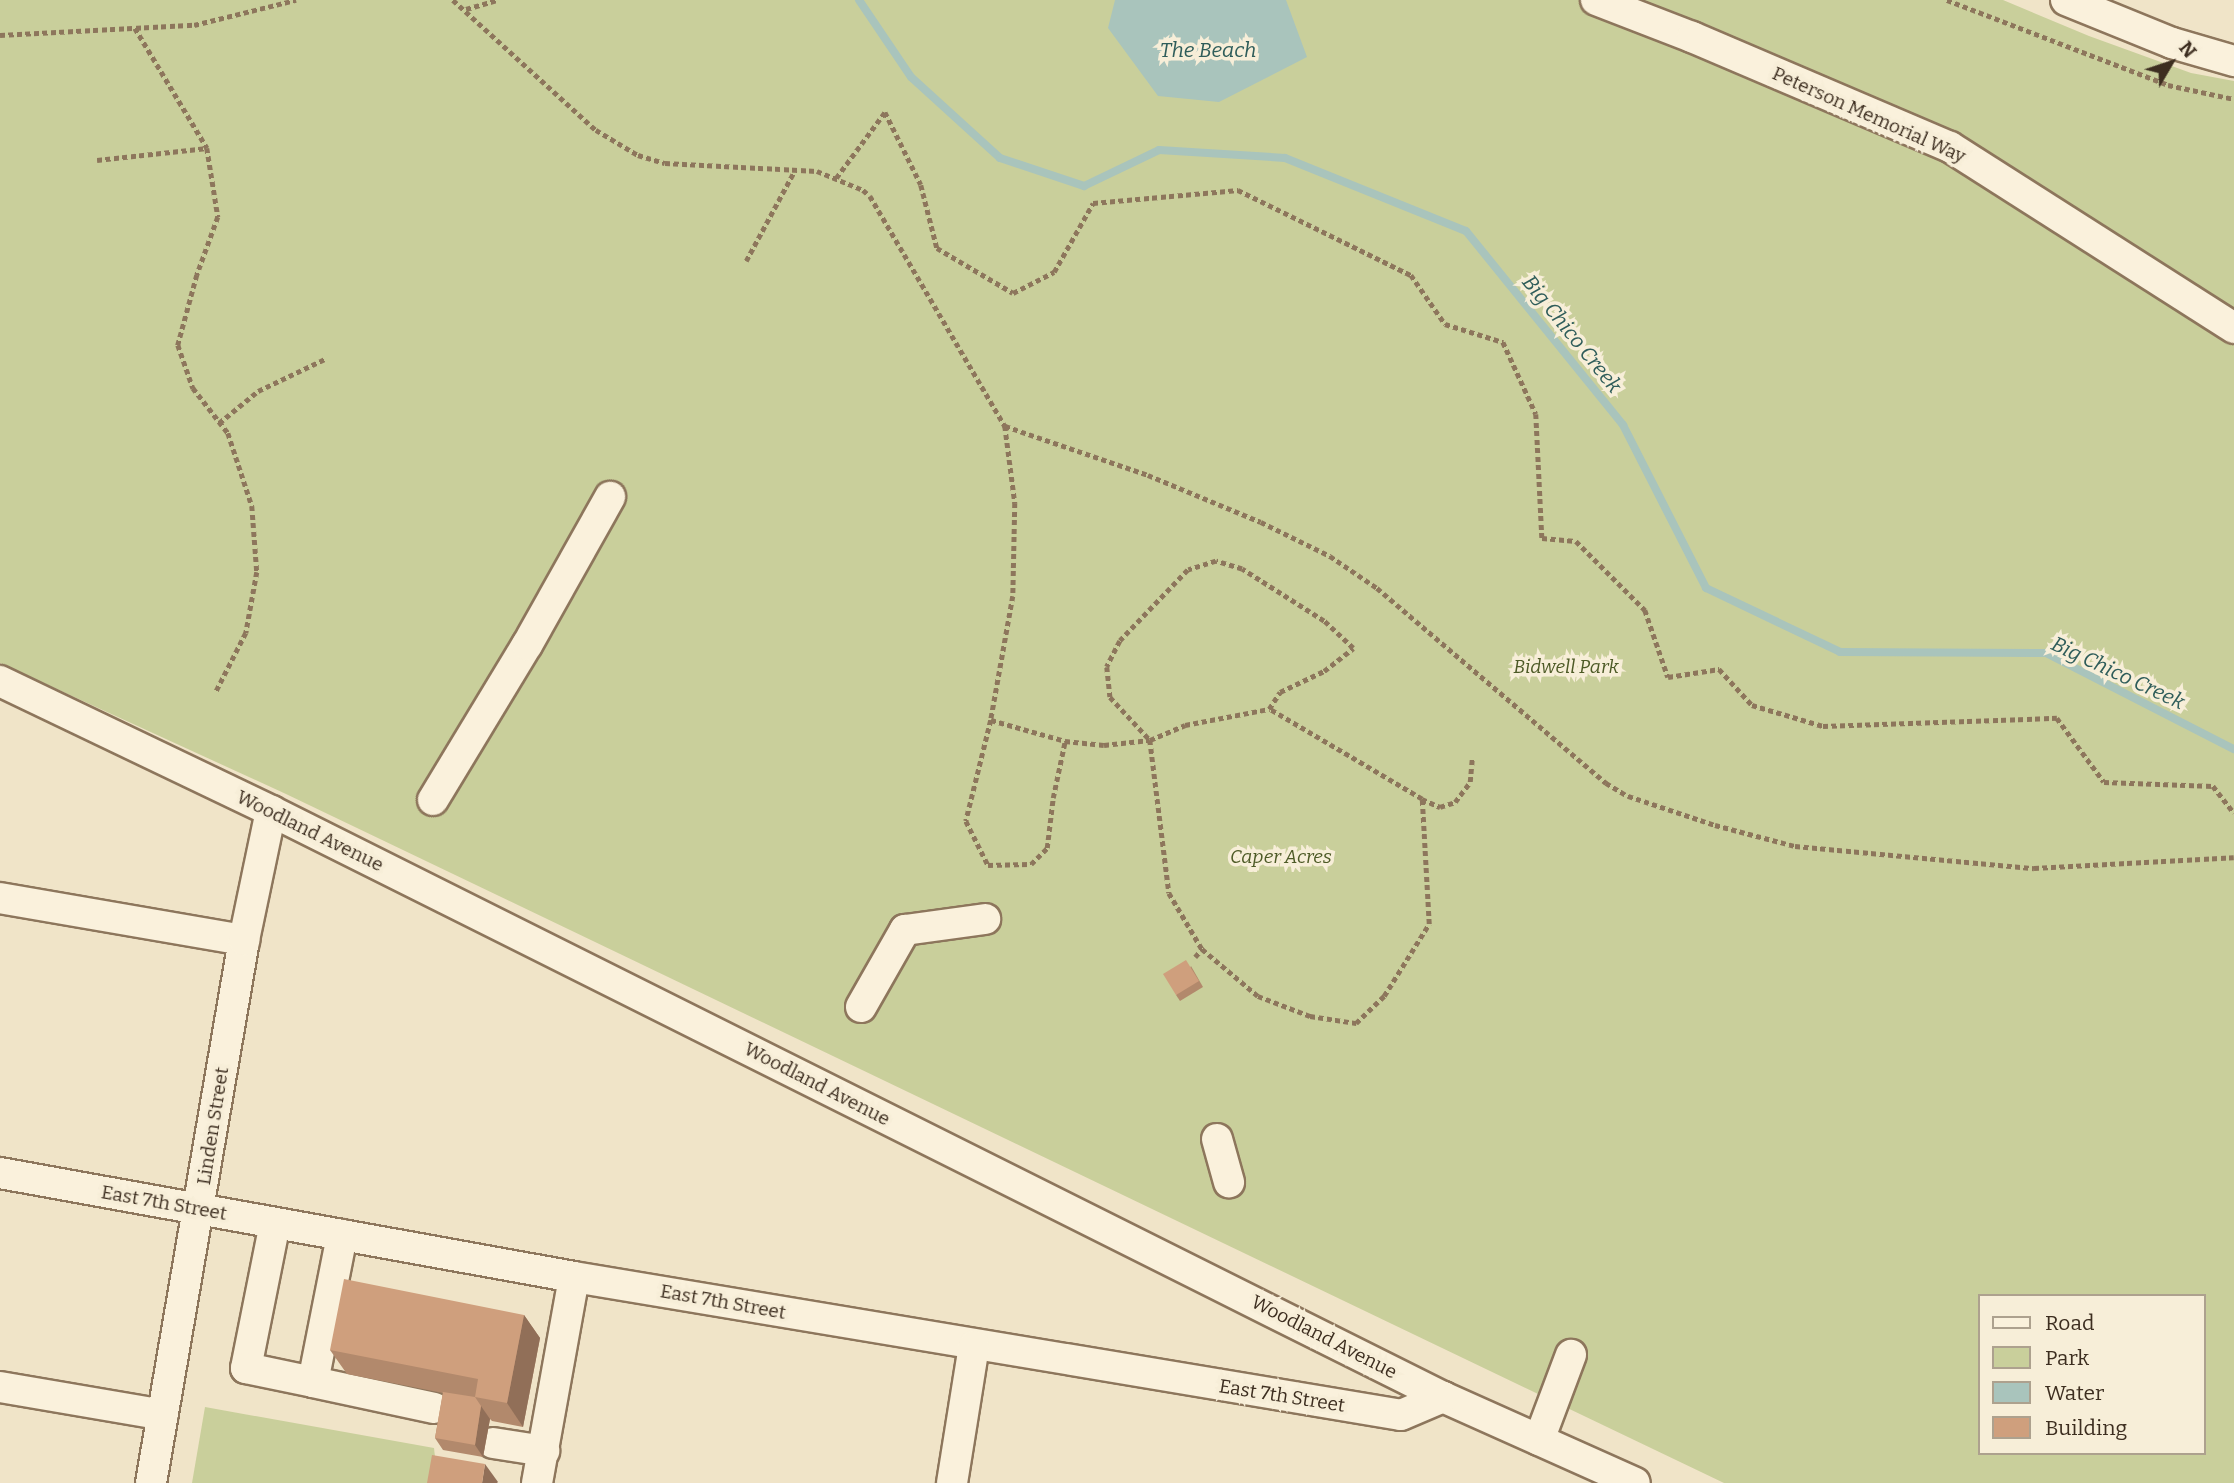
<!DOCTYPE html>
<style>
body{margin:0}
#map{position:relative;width:2234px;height:1483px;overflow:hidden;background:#f0e4c8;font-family:Bitter,serif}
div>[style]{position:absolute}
.green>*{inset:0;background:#c9cf9b}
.water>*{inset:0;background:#a9c4bc}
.stream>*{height:8px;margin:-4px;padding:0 4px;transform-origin:4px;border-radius:4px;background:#a9c4bc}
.path>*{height:4.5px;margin-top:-2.25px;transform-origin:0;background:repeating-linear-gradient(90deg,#8d765c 0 5px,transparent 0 8.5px)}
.roads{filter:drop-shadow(2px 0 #8d765c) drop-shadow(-2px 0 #8d765c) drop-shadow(0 2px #8d765c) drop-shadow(0 -2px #8d765c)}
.minor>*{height:30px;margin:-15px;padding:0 15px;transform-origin:15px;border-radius:15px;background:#faf1dc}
.wall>*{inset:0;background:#b2896c}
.shaded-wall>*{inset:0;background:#916f58}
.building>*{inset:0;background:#cf9f7d}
span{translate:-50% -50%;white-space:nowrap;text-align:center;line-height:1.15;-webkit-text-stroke:7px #f7eed8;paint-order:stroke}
.street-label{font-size:19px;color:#3d2e20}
.park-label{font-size:19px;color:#4d5a26;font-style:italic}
.water-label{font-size:21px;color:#2f5d5a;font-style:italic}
.legend{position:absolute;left:1978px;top:1294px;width:228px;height:161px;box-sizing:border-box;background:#f7eed8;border:2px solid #ada18e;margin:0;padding:9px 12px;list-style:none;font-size:21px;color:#3d2e20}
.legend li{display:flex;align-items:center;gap:14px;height:35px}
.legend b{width:35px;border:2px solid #ada18e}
.north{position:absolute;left:2136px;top:28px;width:70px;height:70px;-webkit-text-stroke:5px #f7eed8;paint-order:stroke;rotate:51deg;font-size:19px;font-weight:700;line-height:28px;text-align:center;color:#3d2e20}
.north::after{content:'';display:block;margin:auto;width:24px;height:32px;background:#3d2e20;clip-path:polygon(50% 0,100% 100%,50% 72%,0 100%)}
</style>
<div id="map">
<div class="green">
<i style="clip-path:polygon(evenodd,0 0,2003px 0,2089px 36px,2191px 73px,2234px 81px,2234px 1483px,1724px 1483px,286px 794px,0 663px,0 0,1980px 1296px,2204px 1296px,2204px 1453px,1980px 1453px,1980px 1296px)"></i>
<i style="clip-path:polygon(205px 1407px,434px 1448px,438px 1483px,192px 1483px)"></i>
</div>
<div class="water">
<i style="clip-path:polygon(1115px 0,1286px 0,1307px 57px,1219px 102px,1158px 96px,1108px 28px)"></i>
</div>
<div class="stream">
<i style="left:859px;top:0;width:93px;rotate:56deg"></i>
<i style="left:911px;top:77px;width:120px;rotate:42.3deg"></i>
<i style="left:1000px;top:158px;width:89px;rotate:18.4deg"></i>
<i style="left:1084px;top:186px;width:83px;rotate:-25.6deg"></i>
<i style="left:1159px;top:150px;width:126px;rotate:3.6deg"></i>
<i style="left:1285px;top:158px;width:195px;rotate:22deg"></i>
<i style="left:1466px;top:231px;width:250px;rotate:51deg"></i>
<i style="left:1623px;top:425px;width:183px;rotate:63deg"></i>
<i style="left:1706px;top:588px;width:148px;rotate:25.5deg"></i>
<i style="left:1840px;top:652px;width:206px;rotate:0.3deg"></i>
<i style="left:2046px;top:653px;width:211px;rotate:27.1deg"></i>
</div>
<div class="path">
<i style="left:453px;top:0;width:193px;rotate:42.3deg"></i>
<i style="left:596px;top:130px;width:49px;rotate:30.8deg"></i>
<i style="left:638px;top:155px;width:28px;rotate:17deg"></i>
<i style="left:665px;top:163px;width:152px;rotate:3deg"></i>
<i style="left:817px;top:171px;width:50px;rotate:22.4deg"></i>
<i style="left:863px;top:190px;width:9px;rotate:41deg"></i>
<i style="left:870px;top:196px;width:267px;rotate:59.6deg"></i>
<i style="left:1005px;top:426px;width:151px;rotate:18.9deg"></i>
<i style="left:1148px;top:475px;width:122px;rotate:22.6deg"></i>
<i style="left:1261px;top:522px;width:77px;rotate:26.2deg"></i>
<i style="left:1330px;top:556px;width:57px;rotate:34.2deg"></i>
<i style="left:1377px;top:588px;width:301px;rotate:40.4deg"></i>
<i style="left:1606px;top:783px;width:26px;rotate:31deg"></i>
<i style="left:1628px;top:796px;width:92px;rotate:18.4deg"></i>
<i style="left:1715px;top:825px;width:83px;rotate:14.7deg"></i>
<i style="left:1795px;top:846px;width:240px;rotate:5.3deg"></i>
<i style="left:2034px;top:868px;width:200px;rotate:-3.1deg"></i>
<i style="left:1947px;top:0;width:237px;rotate:21deg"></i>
<i style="left:2168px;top:85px;width:67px;rotate:12deg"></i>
<i style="left:466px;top:9px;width:33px;rotate:-16deg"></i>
<i style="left:135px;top:28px;width:140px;rotate:59deg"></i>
<i style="left:207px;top:148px;width:70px;rotate:80.9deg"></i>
<i style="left:218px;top:217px;width:62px;rotate:109.9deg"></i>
<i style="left:197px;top:275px;width:73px;rotate:105.2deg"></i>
<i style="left:178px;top:345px;width:46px;rotate:70.8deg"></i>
<i style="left:193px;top:388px;width:57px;rotate:52.1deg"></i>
<i style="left:228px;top:433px;width:77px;rotate:71.8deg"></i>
<i style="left:252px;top:506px;width:66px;rotate:85.7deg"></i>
<i style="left:257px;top:572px;width:62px;rotate:100.2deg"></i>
<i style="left:246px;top:633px;width:66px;rotate:117deg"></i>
<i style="left:0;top:35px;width:194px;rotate:-3deg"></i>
<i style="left:194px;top:25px;width:105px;rotate:-13.8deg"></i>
<i style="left:97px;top:160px;width:111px;rotate:-6.2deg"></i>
<i style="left:836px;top:178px;width:82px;rotate:-53.4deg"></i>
<i style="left:885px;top:112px;width:81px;rotate:63.7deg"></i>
<i style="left:921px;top:185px;width:65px;rotate:75.7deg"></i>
<i style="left:937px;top:248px;width:88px;rotate:30.6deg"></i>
<i style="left:1013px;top:293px;width:46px;rotate:-27.1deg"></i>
<i style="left:1054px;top:272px;width:79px;rotate:-60.5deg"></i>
<i style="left:1093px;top:203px;width:146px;rotate:-5.1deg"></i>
<i style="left:1238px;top:190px;width:193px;rotate:26.2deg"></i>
<i style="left:1411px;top:275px;width:60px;rotate:55.2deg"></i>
<i style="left:1445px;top:324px;width:61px;rotate:17.2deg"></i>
<i style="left:1503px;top:342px;width:79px;rotate:65.4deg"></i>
<i style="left:1536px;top:414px;width:124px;rotate:87.2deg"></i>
<i style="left:1542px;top:538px;width:34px;rotate:5deg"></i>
<i style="left:1576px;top:541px;width:98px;rotate:45deg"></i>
<i style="left:1645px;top:610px;width:71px;rotate:71.1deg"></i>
<i style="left:1668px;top:677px;width:52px;rotate:-8.9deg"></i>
<i style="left:1719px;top:669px;width:49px;rotate:47.5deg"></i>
<i style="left:1752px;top:705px;width:74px;rotate:16.5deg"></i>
<i style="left:1823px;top:726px;width:234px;rotate:-2deg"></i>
<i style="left:2057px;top:718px;width:79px;rotate:53.7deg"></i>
<i style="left:2104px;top:782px;width:109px;rotate:2.1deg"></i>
<i style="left:2213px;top:786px;width:34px;rotate:52deg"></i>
<i style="left:746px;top:261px;width:103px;rotate:-61.7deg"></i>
<i style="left:219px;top:423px;width:50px;rotate:-39.4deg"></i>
<i style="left:258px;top:391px;width:74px;rotate:-25.5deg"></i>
<i style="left:1005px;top:426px;width:78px;rotate:82.6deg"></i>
<i style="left:1015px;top:503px;width:93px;rotate:91.2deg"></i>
<i style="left:1013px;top:596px;width:126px;rotate:100.1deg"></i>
<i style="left:991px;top:720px;width:104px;rotate:103.9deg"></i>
<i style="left:966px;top:821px;width:49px;rotate:63.4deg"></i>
<i style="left:988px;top:865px;width:43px;rotate:-1.3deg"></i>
<i style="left:1031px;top:864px;width:23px;rotate:-45deg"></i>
<i style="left:1047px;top:848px;width:50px;rotate:-83.2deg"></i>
<i style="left:1053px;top:798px;width:58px;rotate:-78.1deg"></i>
<i style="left:991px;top:720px;width:77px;rotate:15.8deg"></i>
<i style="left:1065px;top:741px;width:39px;rotate:6deg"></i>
<i style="left:1104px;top:745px;width:46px;rotate:-6.2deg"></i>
<i style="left:1150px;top:740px;width:154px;rotate:82.9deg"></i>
<i style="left:1169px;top:893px;width:65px;rotate:59.5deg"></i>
<i style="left:1422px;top:799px;width:20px;rotate:24deg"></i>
<i style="left:1440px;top:807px;width:16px;rotate:-18deg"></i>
<i style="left:1455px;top:802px;width:25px;rotate:-53deg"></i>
<i style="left:1470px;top:782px;width:23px;rotate:-85deg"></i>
<i style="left:1195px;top:957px;width:11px;rotate:-49deg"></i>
<i style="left:1202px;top:949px;width:73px;rotate:40deg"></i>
<i style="left:1258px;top:996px;width:56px;rotate:21deg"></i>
<i style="left:1310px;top:1016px;width:47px;rotate:8.7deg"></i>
<i style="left:1356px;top:1023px;width:39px;rotate:-44deg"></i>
<i style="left:1384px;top:996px;width:85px;rotate:-58deg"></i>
<i style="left:1429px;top:924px;width:125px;rotate:-93.2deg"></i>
<i style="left:1422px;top:799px;width:178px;rotate:-149.5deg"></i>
<i style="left:1269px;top:709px;width:20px;rotate:-57deg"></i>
<i style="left:1280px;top:692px;width:49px;rotate:-25.5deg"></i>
<i style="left:1324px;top:671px;width:37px;rotate:-38deg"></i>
<i style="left:1353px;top:648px;width:40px;rotate:-137deg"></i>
<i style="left:1324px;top:621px;width:97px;rotate:-147.6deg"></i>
<i style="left:1242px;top:569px;width:27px;rotate:-163deg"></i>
<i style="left:1216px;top:561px;width:29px;rotate:162deg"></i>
<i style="left:1188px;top:570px;width:98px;rotate:133.8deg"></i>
<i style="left:1120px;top:641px;width:29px;rotate:117deg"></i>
<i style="left:1107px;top:667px;width:30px;rotate:84deg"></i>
<i style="left:1110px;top:697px;width:59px;rotate:47.1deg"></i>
<i style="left:1150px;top:740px;width:38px;rotate:-23deg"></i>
<i style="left:1185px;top:725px;width:86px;rotate:-10.8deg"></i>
</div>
<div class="roads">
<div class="minor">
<i style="left:1596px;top:0;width:103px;rotate:21.1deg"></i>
<i style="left:1692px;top:37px;width:280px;rotate:23.1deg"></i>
<i style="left:1950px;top:147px;width:337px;rotate:32.5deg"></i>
<i style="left:2066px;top:0;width:114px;rotate:22.1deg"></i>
<i style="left:2172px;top:43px;width:65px;rotate:16.2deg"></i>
<i style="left:0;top:681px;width:301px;rotate:25.6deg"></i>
<i style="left:271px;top:811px;width:1310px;rotate:26.57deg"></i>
<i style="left:1443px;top:1397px;width:210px;rotate:24.1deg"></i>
<i style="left:433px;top:800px;width:181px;rotate:-58.8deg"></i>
<i style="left:527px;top:645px;width:170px;rotate:-60.7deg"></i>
<i style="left:0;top:898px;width:248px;rotate:9.8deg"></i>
<i style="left:861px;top:1007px;width:89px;rotate:-60.3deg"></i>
<i style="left:905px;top:930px;width:81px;rotate:-7.8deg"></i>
<i style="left:1217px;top:1139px;width:45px;rotate:74.4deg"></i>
<i style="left:0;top:1173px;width:583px;rotate:10.27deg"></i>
<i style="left:574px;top:1277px;width:838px;rotate:9.47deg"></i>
<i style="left:1401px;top:1415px;width:46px;rotate:-23.2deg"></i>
<i style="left:275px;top:1223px;width:148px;rotate:101.3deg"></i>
<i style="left:246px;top:1368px;width:68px;rotate:11.8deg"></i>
<i style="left:313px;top:1382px;width:150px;rotate:-78.8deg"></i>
<i style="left:313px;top:1382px;width:124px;rotate:12.1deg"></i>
<i style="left:0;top:1387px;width:165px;rotate:9.7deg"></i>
<i style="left:1539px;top:1440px;width:91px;rotate:-69.4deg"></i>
<i style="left:493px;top:1443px;width:52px;rotate:8.9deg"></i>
<i style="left:151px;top:1483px;width:551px;rotate:-80.28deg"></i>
<i style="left:244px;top:940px;width:132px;rotate:-78.2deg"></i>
<i style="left:537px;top:1483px;width:209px;rotate:-79.8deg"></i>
<i style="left:952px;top:1483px;width:139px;rotate:-80.9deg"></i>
</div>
</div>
<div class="wall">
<i style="clip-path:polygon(1191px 966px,1203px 987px,1180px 1001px,1176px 995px)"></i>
<i style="clip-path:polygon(524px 1315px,540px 1338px,523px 1427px,492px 1421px,490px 1419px,483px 1457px,443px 1450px,435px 1438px,443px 1393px,347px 1374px,330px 1350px)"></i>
</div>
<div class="shaded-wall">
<i style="clip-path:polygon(524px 1315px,540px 1338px,523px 1427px,507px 1403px)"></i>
<i style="clip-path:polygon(481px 1406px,490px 1419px,483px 1457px,475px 1445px)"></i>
<i style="clip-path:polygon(485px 1464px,498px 1482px,497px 1483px,482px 1483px)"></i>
</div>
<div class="building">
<i style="clip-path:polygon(1186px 960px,1199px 981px,1176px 995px,1163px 974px)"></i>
<i style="clip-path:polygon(344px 1279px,524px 1315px,507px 1403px,475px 1397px,478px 1379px,330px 1350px)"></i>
<i style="clip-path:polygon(443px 1392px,475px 1397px,481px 1406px,475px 1445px,435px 1438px)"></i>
<i style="clip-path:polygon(432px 1455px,485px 1464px,482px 1483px,427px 1483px)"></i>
</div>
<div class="street-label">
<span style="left:1869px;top:115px;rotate:24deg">Peterson Memorial Way</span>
<span style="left:310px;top:831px;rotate:26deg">Woodland Avenue</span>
<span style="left:817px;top:1084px;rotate:27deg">Woodland Avenue</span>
<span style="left:213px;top:1126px;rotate:-81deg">Linden Street</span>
<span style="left:164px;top:1203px;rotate:10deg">East 7th Street</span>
<span style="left:723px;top:1302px;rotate:10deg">East 7th Street</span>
<span style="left:1324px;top:1337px;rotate:27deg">Woodland Avenue</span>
<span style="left:1282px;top:1396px;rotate:9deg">East 7th Street</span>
</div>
<div class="park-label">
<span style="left:1566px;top:667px">Bidwell Park</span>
<span style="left:1281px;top:857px">Caper Acres</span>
</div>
<div class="water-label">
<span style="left:1208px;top:50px">The Beach</span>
<span style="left:1572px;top:334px;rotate:51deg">Big Chico Creek</span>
<span style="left:2118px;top:673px;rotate:25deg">Big Chico Creek</span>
</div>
<ul class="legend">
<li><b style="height:9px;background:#faf1dc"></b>Road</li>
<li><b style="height:19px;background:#c9cf9b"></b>Park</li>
<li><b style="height:19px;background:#a9c4bc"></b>Water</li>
<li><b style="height:19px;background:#cf9f7d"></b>Building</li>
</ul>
<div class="north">N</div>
</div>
